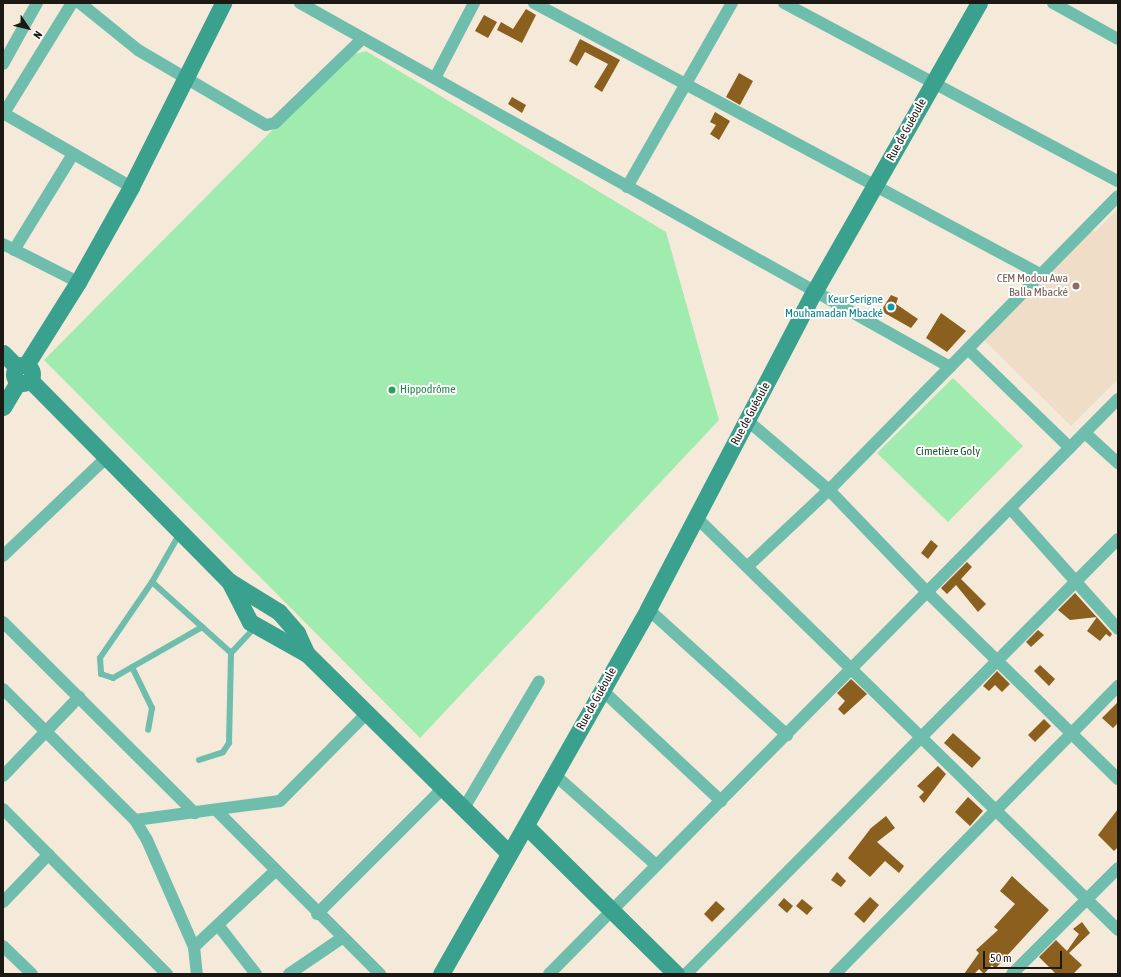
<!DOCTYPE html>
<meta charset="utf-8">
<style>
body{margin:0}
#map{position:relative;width:1121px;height:977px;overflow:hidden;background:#f5e9da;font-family:"Asap Condensed",sans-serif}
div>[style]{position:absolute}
.built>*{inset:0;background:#efddc8}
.green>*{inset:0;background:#a0ebae}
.building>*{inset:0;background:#8b5f1e}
.lane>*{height:6px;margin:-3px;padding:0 3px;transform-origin:3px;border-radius:3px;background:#6fbdac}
.street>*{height:12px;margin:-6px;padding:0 6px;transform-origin:6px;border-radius:6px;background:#6fbdac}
.secondary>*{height:17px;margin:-8.5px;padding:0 8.5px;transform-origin:8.5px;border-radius:8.5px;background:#39a18d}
.secondary>.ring{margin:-8.5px;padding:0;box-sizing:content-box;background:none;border:17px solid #39a18d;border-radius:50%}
.dots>*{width:11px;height:11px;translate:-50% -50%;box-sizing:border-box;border:2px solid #fff;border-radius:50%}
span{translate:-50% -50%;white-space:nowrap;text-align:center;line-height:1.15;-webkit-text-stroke:4px #fff;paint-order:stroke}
.street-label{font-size:12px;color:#1c1813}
.education-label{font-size:12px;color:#785e54}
.right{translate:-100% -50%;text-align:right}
.culture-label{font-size:12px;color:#0d838f}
.leisure-label{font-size:12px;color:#27864d}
.left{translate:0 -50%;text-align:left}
.park-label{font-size:12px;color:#1e572d}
.frame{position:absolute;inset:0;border:4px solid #1c1813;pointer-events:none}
.north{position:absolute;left:8px;top:8px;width:40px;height:40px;-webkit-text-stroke:3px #fff;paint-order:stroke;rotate:125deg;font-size:11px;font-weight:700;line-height:16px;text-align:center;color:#1c1813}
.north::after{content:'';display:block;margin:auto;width:14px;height:18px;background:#1c1813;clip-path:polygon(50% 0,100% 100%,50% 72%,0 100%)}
.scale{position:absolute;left:983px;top:951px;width:79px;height:18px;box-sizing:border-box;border:2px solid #1c1813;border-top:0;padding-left:5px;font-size:12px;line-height:14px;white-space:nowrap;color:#1c1813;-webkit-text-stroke:3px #fff;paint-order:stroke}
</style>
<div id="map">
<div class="built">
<i style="clip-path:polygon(1118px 209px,1118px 379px,1071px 426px,983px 339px,1089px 227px,1095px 232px)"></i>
</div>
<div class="green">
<i style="clip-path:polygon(366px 51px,666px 232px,719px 420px,420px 738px,44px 360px,346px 56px)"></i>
<i style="clip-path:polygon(953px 378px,1023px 446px,948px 522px,877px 453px)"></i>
</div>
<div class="building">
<i style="clip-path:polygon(526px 9px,536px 15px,522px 43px,497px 30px,501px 22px,513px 29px)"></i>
<i style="clip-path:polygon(484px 15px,497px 22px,488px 38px,475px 31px)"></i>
<i style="clip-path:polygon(580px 39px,620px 60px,602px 92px,594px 87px,608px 64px,585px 52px,577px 66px,569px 61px)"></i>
<i style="clip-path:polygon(739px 73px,753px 81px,740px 105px,726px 97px)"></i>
<i style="clip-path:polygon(512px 97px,526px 105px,522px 113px,508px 104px)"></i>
<i style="clip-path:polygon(715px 112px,730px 121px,719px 140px,710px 134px,716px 125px,710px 122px)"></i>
<i style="clip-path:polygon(891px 295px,898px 298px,896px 304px,918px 319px,911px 328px,881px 311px)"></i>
<i style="clip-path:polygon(941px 313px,966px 331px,947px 352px,926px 338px)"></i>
<i style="clip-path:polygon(931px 540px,938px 546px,928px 559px,921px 553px)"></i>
<i style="clip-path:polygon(967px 562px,972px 567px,961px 579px,986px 604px,978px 612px,956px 585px,947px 594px,941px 588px)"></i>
<i style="clip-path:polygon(1075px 593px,1112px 634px,1110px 637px,1106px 634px,1100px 641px,1087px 631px,1097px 617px,1070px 620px,1058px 610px)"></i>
<i style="clip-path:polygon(1038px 630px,1044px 635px,1031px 647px,1026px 642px)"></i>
<i style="clip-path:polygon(1040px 665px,1055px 679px,1049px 686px,1034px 671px)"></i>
<i style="clip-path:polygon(997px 671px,1010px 684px,1002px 692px,995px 685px,989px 691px,983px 686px)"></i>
<i style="clip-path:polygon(851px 679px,867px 694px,844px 715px,838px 709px,845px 701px,837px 693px)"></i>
<i style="clip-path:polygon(1118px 702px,1118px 723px,1113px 728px,1102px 718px)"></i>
<i style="clip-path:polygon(1044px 719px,1051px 726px,1035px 742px,1028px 735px)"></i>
<i style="clip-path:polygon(953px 733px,981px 758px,972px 768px,944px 743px)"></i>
<i style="clip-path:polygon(938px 766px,946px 774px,924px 803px,919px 797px,924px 792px,917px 786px)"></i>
<i style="clip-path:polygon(968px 797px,983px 811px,970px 826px,955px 812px)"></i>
<i style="clip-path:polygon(1118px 809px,1118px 847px,1114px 851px,1098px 835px)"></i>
<i style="clip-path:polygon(886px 816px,895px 828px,877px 842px,904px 866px,899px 873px,885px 861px,870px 877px,848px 858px,871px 828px)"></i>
<i style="clip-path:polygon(837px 872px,846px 881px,841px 887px,831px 880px)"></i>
<i style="clip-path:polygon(1012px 876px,1049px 910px,995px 969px,992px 965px,984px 974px,979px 969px,974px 974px,964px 974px,979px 953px,976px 950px,998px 930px,994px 927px,1015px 904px,1000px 891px)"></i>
<i style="clip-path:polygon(870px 897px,879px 905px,864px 923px,854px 914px)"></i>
<i style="clip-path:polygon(784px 898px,793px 906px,787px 913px,778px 905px)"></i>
<i style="clip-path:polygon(802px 899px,813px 908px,807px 915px,796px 906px)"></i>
<i style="clip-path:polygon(716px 901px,725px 909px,712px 922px,704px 914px)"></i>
<i style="clip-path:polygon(1082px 922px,1090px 933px,1069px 953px,1082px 965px,1073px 974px,1056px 974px,1039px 957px,1056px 940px,1067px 951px,1079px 934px,1073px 929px)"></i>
</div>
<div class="lane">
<i style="left:180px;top:533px;width:56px;rotate:119.7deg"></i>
<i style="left:152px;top:582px;width:92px;rotate:124.4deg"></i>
<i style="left:100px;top:658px;width:16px;rotate:86deg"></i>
<i style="left:101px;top:674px;width:13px;rotate:18deg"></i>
<i style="left:113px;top:678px;width:103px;rotate:-29.8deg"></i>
<i style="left:152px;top:582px;width:106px;rotate:41.9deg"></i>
<i style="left:132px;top:667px;width:46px;rotate:64deg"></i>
<i style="left:152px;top:708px;width:22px;rotate:100deg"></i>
<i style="left:199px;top:760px;width:25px;rotate:-18deg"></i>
<i style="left:223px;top:752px;width:11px;rotate:-56deg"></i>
<i style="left:229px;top:743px;width:90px;rotate:-88.7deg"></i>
<i style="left:231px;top:653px;width:37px;rotate:-47deg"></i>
</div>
<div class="street">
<i style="left:80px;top:3px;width:75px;rotate:39deg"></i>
<i style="left:138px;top:50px;width:148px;rotate:30.4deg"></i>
<i style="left:266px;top:125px;width:9px;rotate:-13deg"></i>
<i style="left:275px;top:123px;width:121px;rotate:-44deg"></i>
<i style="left:300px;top:3px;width:745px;rotate:29.25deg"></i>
<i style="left:534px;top:3px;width:574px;rotate:28.17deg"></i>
<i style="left:784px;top:3px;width:378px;rotate:28.1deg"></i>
<i style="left:1053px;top:3px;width:74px;rotate:29deg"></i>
<i style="left:3px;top:64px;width:70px;rotate:-60.9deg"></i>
<i style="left:435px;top:78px;width:85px;rotate:-62.5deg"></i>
<i style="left:3px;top:113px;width:148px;rotate:30deg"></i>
<i style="left:4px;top:113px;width:129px;rotate:-58.3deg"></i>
<i style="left:627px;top:187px;width:212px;rotate:-60.3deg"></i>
<i style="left:3px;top:244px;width:84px;rotate:26.9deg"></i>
<i style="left:14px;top:250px;width:113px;rotate:-58.4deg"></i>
<i style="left:968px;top:349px;width:142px;rotate:44.1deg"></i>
<i style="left:748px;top:421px;width:106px;rotate:40.4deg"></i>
<i style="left:829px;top:490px;width:143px;rotate:46.1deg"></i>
<i style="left:928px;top:593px;width:266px;rotate:44.4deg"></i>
<i style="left:1085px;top:433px;width:45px;rotate:42.3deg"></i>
<i style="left:1010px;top:508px;width:162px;rotate:48.2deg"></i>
<i style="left:695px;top:516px;width:592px;rotate:44.38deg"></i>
<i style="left:3px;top:556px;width:142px;rotate:-43.6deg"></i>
<i style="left:749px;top:565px;width:110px;rotate:-43.2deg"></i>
<i style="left:829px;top:490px;width:412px;rotate:-45.5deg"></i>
<i style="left:648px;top:609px;width:188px;rotate:42.2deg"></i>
<i style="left:3px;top:622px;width:271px;rotate:44.9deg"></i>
<i style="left:3px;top:689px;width:186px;rotate:44.8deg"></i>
<i style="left:135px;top:820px;width:23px;rotate:59deg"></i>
<i style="left:147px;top:840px;width:117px;rotate:66.3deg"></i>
<i style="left:194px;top:947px;width:27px;rotate:84deg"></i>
<i style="left:602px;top:690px;width:163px;rotate:43deg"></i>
<i style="left:555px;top:775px;width:135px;rotate:41.7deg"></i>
<i style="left:3px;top:776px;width:110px;rotate:-46.1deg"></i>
<i style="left:464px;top:808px;width:147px;rotate:-59.4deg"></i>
<i style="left:3px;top:809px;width:233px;rotate:45.2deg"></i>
<i style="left:217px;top:811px;width:231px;rotate:45deg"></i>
<i style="left:135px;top:820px;width:146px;rotate:-7.5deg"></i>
<i style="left:280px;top:801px;width:124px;rotate:-45.3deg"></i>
<i style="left:3px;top:902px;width:66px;rotate:-46.2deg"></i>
<i style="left:317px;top:914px;width:178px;rotate:-45deg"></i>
<i style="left:218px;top:925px;width:62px;rotate:52.2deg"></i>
<i style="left:3px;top:946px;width:40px;rotate:44deg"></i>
<i style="left:194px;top:947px;width:111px;rotate:-43.2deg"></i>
<i style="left:289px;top:974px;width:64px;rotate:-34.2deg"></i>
<i style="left:549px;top:974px;width:809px;rotate:-45.3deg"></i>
<i style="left:686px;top:974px;width:613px;rotate:-45.2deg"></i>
<i style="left:835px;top:974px;width:404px;rotate:-45.5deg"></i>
<i style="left:1012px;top:974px;width:150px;rotate:-45deg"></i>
</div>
<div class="secondary">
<i style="left:3px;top:353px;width:20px;rotate:45deg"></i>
<i class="ring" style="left:14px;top:365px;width:1px;height:1px"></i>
<i style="left:26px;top:365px;width:98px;rotate:-57.9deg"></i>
<i style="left:78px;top:282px;width:109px;rotate:-60.8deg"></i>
<i style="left:131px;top:187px;width:206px;rotate:-63.4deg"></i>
<i style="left:30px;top:380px;width:283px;rotate:45.3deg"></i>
<i style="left:229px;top:581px;width:46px;rotate:62.9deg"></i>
<i style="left:250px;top:622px;width:65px;rotate:29.3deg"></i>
<i style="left:3px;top:407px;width:29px;rotate:-59deg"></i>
<i style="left:229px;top:581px;width:59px;rotate:31.8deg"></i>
<i style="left:279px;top:612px;width:28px;rotate:49deg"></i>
<i style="left:297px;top:633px;width:23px;rotate:65deg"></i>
<i style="left:307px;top:654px;width:282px;rotate:44.6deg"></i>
<i style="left:526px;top:826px;width:211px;rotate:44.6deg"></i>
<i style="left:441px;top:974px;width:420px;rotate:-60.4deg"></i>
<i style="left:648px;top:609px;width:358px;rotate:-62.4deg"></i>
<i style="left:814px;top:292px;width:333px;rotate:-60.3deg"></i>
</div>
<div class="dots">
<i style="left:1076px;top:286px;background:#8d6e63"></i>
<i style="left:891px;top:307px;background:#0f9aa8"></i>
<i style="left:392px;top:390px;background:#2e9e5b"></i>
</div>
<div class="street-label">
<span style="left:907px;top:130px;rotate:-61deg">Rue de Guéoule</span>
<span style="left:751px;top:414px;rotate:-62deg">Rue de Guéoule</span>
<span style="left:597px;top:699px;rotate:-61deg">Rue de Guéoule</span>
</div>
<div class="education-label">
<span class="right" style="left:1068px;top:286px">CEM Modou Awa<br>Balla Mbacké</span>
</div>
<div class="culture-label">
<span class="right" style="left:883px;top:307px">Keur Serigne<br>Mouhamadan Mbacké</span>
</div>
<div class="leisure-label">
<span class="left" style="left:400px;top:390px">Hippodrôme</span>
</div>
<div class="park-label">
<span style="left:948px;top:452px">Cimetière Goly</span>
</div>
<div class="frame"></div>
<div class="north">N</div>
<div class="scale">50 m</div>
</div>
